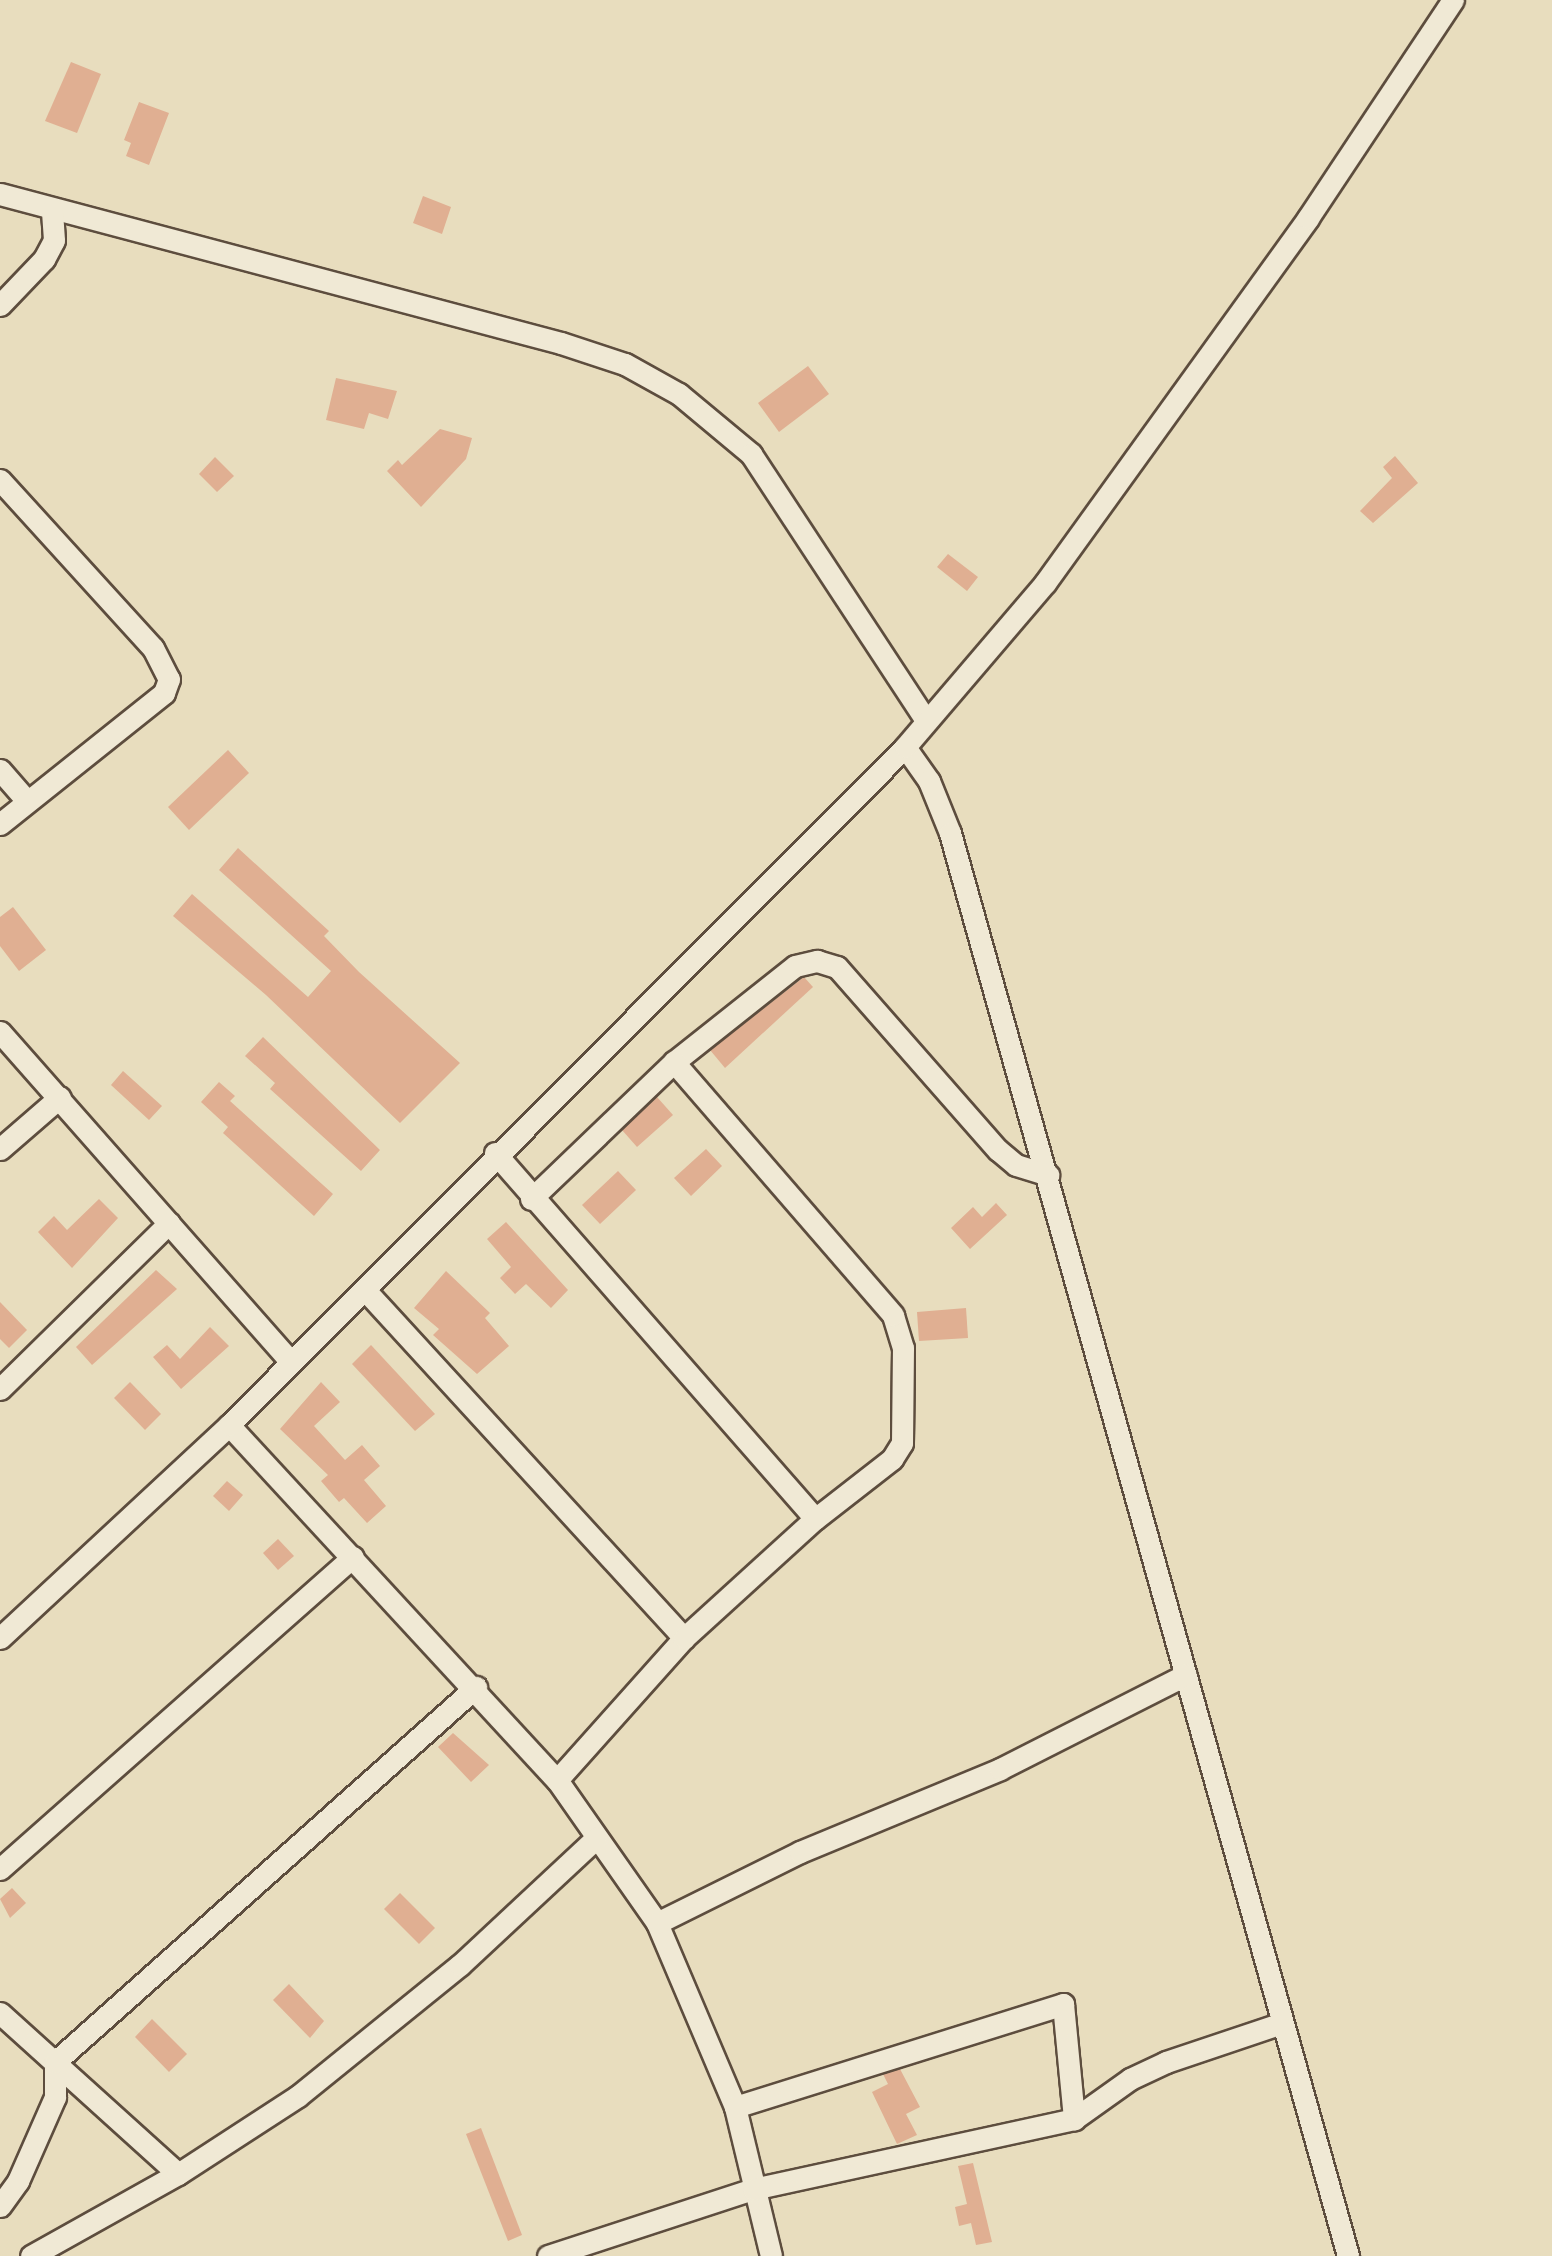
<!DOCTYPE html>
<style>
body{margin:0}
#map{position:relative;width:1552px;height:2256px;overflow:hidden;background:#e8ddbe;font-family:"Libre Caslon Text",serif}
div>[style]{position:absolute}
.building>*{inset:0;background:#e0af92}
.roads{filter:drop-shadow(2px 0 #5d4d3e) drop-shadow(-2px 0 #5d4d3e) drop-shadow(0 2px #5d4d3e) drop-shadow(0 -2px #5d4d3e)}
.minor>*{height:21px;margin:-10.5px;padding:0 10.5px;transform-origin:10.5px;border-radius:10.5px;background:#f0e9d5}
span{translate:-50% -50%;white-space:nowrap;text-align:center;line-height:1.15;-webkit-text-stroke:5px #f0e9d5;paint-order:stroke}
</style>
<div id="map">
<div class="building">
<i style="clip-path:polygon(71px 62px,101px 74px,77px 133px,45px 121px)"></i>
<i style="clip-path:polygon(139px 102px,169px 113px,149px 165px,126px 156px,131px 143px,124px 140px)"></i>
<i style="clip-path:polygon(423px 196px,451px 207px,442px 234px,413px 223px)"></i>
<i style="clip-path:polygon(808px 366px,829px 394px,779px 432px,758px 403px)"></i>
<i style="clip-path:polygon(336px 378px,397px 391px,388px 419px,369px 413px,364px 429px,326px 420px)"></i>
<i style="clip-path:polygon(440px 429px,472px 438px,466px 459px,421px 507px,387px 471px,398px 460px,402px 465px)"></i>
<i style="clip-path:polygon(1395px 456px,1418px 483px,1373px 523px,1360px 511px,1392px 478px,1383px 467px)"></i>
<i style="clip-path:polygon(215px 457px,234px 476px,217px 492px,199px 474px)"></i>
<i style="clip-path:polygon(948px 554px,978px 577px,967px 591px,937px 567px)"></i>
<i style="clip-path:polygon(228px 750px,249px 773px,189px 830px,168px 807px)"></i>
<i style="clip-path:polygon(238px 848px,329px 931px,324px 936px,359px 972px,460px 1063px,400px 1123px,266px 995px,173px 916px,192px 894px,308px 997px,331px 971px,219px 870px)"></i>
<i style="clip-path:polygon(13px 907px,46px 950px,19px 971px,0 946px,0 917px)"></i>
<i style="clip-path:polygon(804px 977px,813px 987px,725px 1068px,710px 1050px)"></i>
<i style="clip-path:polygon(263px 1037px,380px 1150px,361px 1171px,270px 1089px,275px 1083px,245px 1056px)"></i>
<i style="clip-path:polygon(123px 1071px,162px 1106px,149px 1120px,111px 1085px)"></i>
<i style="clip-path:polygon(219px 1082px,235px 1096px,230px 1101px,333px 1194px,314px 1216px,223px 1133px,228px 1127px,201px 1102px)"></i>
<i style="clip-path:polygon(657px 1097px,673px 1115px,637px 1147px,622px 1130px)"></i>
<i style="clip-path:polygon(706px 1149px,722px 1166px,691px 1196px,674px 1178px)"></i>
<i style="clip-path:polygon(618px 1171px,636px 1190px,600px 1224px,582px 1205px)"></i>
<i style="clip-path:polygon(99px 1199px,118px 1218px,72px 1268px,38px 1232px,54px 1216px,67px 1230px)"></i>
<i style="clip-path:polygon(996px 1203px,1007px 1215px,970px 1249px,951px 1228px,973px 1207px,982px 1217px)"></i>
<i style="clip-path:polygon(506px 1222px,568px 1290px,551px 1308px,526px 1284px,515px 1294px,500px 1278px,511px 1267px,487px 1239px)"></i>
<i style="clip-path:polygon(156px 1270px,177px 1289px,92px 1365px,76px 1347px)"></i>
<i style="clip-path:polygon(446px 1271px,490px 1313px,485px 1318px,509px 1346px,477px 1374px,433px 1335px,439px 1329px,414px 1308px)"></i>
<i style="clip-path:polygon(0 1302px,27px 1330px,9px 1348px,0 1339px)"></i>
<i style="clip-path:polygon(966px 1308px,968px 1338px,919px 1341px,917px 1312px)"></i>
<i style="clip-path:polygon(210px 1327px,229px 1346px,181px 1389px,153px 1357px,167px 1345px,180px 1359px)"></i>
<i style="clip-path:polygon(371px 1345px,435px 1414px,415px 1431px,352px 1364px)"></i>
<i style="clip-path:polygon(130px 1382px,161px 1414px,145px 1430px,114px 1398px)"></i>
<i style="clip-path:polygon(321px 1382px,340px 1402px,314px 1426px,345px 1460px,362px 1445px,380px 1466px,364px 1480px,386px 1506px,367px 1523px,344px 1498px,339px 1502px,321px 1481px,328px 1475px,280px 1429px)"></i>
<i style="clip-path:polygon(227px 1481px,243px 1495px,229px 1511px,213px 1496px)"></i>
<i style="clip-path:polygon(278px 1539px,294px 1556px,278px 1570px,263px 1553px)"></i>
<i style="clip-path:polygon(453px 1733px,489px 1765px,471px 1782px,438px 1747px)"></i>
<i style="clip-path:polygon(12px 1888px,26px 1903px,10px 1918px,0 1899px)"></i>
<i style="clip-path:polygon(400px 1893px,435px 1928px,419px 1944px,384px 1909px)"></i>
<i style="clip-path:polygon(289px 1984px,324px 2021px,310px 2038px,273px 2000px)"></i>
<i style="clip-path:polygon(152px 2019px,187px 2054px,169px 2072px,135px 2037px)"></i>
<i style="clip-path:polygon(900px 2069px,920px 2107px,906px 2114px,917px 2135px,897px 2144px,872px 2092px,888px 2084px,883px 2074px)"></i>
<i style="clip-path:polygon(481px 2128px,522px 2235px,508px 2241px,466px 2134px)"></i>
<i style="clip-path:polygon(973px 2163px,992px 2242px,976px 2245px,971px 2223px,959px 2226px,955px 2207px,967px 2204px,958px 2166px)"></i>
</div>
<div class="roads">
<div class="minor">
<i style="left:0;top:194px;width:580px;rotate:14.87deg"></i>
<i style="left:561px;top:343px;width:67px;rotate:18.2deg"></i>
<i style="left:625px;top:364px;width:62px;rotate:29.1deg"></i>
<i style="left:679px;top:394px;width:94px;rotate:39.8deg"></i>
<i style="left:751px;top:454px;width:318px;rotate:56.7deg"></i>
<i style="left:0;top:305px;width:64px;rotate:-46.3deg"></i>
<i style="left:44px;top:259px;width:21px;rotate:-62deg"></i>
<i style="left:54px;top:240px;width:30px;rotate:-94deg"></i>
<i style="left:0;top:480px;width:227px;rotate:47.7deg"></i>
<i style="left:153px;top:648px;width:35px;rotate:63deg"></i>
<i style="left:169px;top:679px;width:15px;rotate:110deg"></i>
<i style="left:164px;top:693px;width:210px;rotate:141.4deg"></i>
<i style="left:905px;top:747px;width:42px;rotate:54.8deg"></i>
<i style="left:929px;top:781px;width:56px;rotate:68deg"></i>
<i style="left:950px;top:833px;width:1478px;rotate:74.37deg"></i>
<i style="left:0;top:770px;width:41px;rotate:48.9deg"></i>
<i style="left:0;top:1032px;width:440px;rotate:48.6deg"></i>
<i style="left:0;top:1149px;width:79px;rotate:-40.9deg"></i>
<i style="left:495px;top:1153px;width:486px;rotate:48.8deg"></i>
<i style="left:531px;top:1199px;width:198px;rotate:-43.8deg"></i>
<i style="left:674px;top:1062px;width:154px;rotate:-38.4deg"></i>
<i style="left:795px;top:966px;width:23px;rotate:-13deg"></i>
<i style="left:817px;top:961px;width:21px;rotate:17deg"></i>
<i style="left:837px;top:967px;width:244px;rotate:48.7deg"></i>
<i style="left:998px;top:1150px;width:23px;rotate:40deg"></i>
<i style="left:1016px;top:1165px;width:34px;rotate:17deg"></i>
<i style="left:366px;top:1291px;width:471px;rotate:47.5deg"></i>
<i style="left:0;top:1389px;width:237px;rotate:-44.5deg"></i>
<i style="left:229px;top:1425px;width:483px;rotate:47.3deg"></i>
<i style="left:557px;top:1780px;width:174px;rotate:55deg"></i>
<i style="left:657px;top:1923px;width:200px;rotate:67deg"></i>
<i style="left:735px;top:2107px;width:153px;rotate:76.4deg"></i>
<i style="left:0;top:1638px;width:313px;rotate:-42.9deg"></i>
<i style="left:229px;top:1425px;width:957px;rotate:-45.08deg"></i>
<i style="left:905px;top:747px;width:216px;rotate:-49.5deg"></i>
<i style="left:1045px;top:583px;width:450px;rotate:-54.2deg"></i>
<i style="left:1308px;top:218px;width:262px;rotate:-56.4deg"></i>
<i style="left:557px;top:1780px;width:191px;rotate:-48.2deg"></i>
<i style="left:684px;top:1638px;width:177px;rotate:-42.3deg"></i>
<i style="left:815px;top:1519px;width:98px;rotate:-37.9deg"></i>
<i style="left:892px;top:1459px;width:19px;rotate:-58deg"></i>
<i style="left:902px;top:1443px;width:95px;rotate:-89.4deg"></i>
<i style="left:903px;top:1348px;width:34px;rotate:-107deg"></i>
<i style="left:893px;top:1315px;width:335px;rotate:-130.9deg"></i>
<i style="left:0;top:1869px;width:471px;rotate:-41.5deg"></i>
<i style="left:657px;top:1923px;width:160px;rotate:-26.4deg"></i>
<i style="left:800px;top:1852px;width:217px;rotate:-22.5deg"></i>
<i style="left:1000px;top:1769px;width:208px;rotate:-26.9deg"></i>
<i style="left:0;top:2013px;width:240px;rotate:42.1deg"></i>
<i style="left:735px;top:2107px;width:344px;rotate:-17.4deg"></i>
<i style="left:1063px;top:2004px;width:116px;rotate:84.5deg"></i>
<i style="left:0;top:2206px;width:31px;rotate:-54deg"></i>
<i style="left:18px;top:2181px;width:92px;rotate:-66.2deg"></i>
<i style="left:55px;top:2097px;width:35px;rotate:-90deg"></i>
<i style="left:55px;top:2062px;width:564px;rotate:-41.69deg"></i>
<i style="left:31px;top:2256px;width:168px;rotate:-29.2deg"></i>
<i style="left:178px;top:2174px;width:143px;rotate:-33deg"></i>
<i style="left:298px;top:2096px;width:208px;rotate:-39deg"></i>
<i style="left:460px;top:1965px;width:186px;rotate:-43deg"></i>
<i style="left:548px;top:2256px;width:216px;rotate:-18.1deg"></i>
<i style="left:753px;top:2189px;width:329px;rotate:-12.3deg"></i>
<i style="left:1074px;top:2119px;width:69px;rotate:-35.5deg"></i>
<i style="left:1130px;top:2079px;width:40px;rotate:-25deg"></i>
<i style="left:1166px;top:2062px;width:122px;rotate:-18.6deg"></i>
</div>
</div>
</div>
